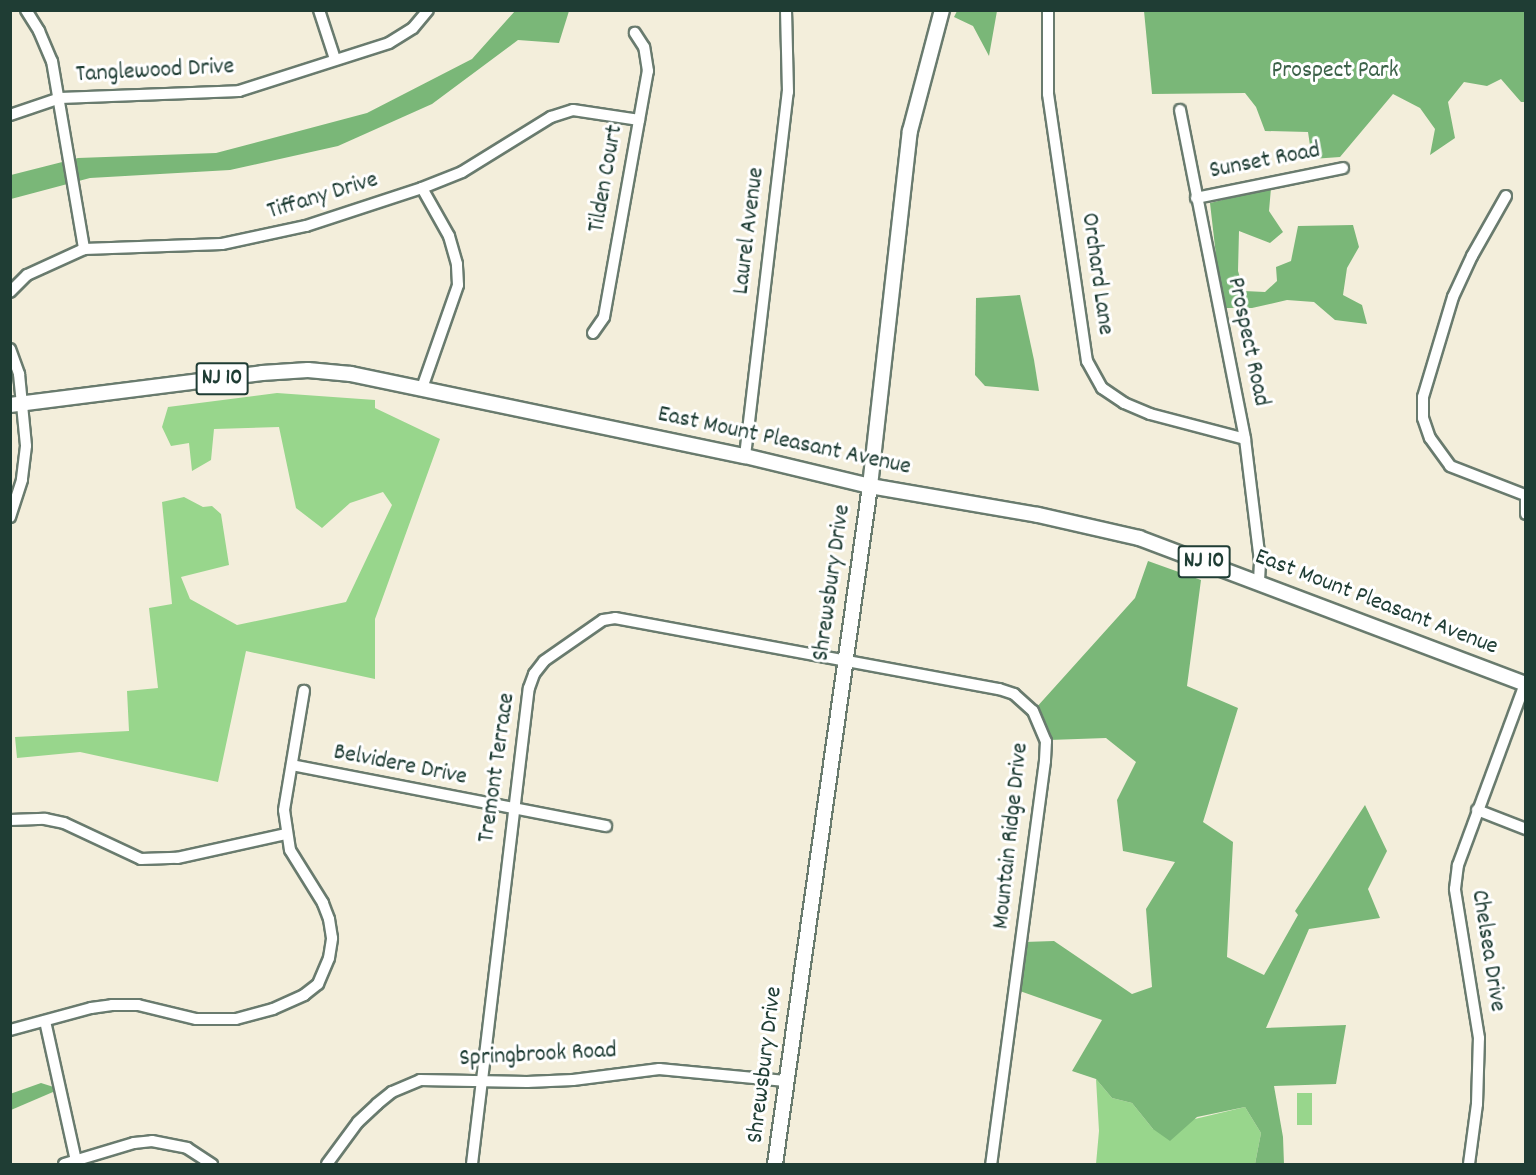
<!DOCTYPE html>
<style>
body{margin:0}
#map{position:relative;width:1536px;height:1175px;overflow:hidden;background:#f3eedb;font-family:Dekko,sans-serif}
div>[style]{position:absolute}
.green>*{inset:0;background:#98d68c}
.forest>*{inset:0;background:#7ab778}
.roads{filter:drop-shadow(2px 0 #697b6e) drop-shadow(-2px 0 #697b6e) drop-shadow(0 2px #697b6e) drop-shadow(0 -2px #697b6e)}
.minor>*{height:10px;margin:-5px;padding:0 5px;transform-origin:5px;border-radius:5px;background:#fff}
.major>*{height:14px;margin:-7px;padding:0 7px;transform-origin:7px;border-radius:7px;background:#fff}
span{translate:-50% -50%;white-space:nowrap;text-align:center;line-height:1.15;-webkit-text-stroke:6px #fff;paint-order:stroke}
.shield-label span{padding:2px 4px;background:#fff;border:2px solid;border-radius:4px;-webkit-text-stroke-width:0}
.shield-label{font-size:22px;color:#1f3d34;font-weight:700}
.street-label{font-size:24px;color:#1f3d34}
.park-label{font-size:24px;color:#3d634a}
.frame{position:absolute;inset:0;border:12px solid #1f3d34;pointer-events:none}
</style>
<div id="map">
<div class="green">
<i style="clip-path:polygon(277px 393px,375px 400px,375px 408px,440px 439px,375px 619px,375px 679px,246px 651px,218px 782px,80px 752px,17px 758px,15px 737px,129px 731px,127px 691px,158px 688px,149px 608px,172px 604px,162px 502px,184px 497px,203px 507px,212px 506px,221px 514px,229px 565px,181px 577px,190px 599px,237px 625px,346px 602px,392px 505px,383px 492px,350px 503px,322px 528px,296px 508px,279px 427px,214px 429px,211px 460px,192px 471px,189px 443px,171px 446px,162px 427px,168px 407px)"></i>
<i style="clip-path:polygon(1096px 1079px,1112px 1098px,1132px 1103px,1153px 1129px,1245px 1107px,1261px 1133px,1255px 1164px,1096px 1164px,1099px 1131px)"></i>
<i style="clip-path:polygon(1297px 1093px,1312px 1093px,1312px 1125px,1297px 1125px)"></i>
</div>
<div class="forest">
<i style="clip-path:polygon(515px 11px,569px 11px,559px 43px,518px 40px,432px 104px,338px 146px,230px 170px,90px 178px,11px 199px,11px 175px,78px 158px,216px 153px,367px 113px,472px 59px)"></i>
<i style="clip-path:polygon(957px 11px,997px 11px,989px 56px,973px 26px,954px 17px)"></i>
<i style="clip-path:polygon(1144px 11px,1525px 11px,1525px 102px,1521px 102px,1501px 79px,1487px 86px,1464px 82px,1448px 102px,1455px 138px,1430px 155px,1435px 129px,1420px 108px,1393px 94px,1340px 157px,1312px 159px,1308px 132px,1265px 131px,1256px 107px,1245px 93px,1152px 94px)"></i>
<i style="clip-path:polygon(1271px 188px,1269px 211px,1283px 232px,1270px 243px,1239px 231px,1238px 271px,1244px 291px,1265px 292px,1277px 281px,1276px 267px,1291px 261px,1298px 226px,1353px 225px,1359px 247px,1347px 268px,1343px 295px,1362px 305px,1367px 324px,1335px 320px,1314px 302px,1287px 300px,1252px 308px,1222px 308px,1210px 203px)"></i>
<i style="clip-path:polygon(1020px 295px,1034px 360px,1039px 391px,985px 386px,975px 375px,976px 298px)"></i>
<i style="clip-path:polygon(1148px 561px,1201px 580px,1187px 686px,1238px 708px,1203px 822px,1233px 842px,1227px 957px,1264px 975px,1298px 915px,1295px 911px,1365px 805px,1387px 851px,1368px 889px,1380px 918px,1309px 929px,1266px 1028px,1346px 1025px,1336px 1084px,1274px 1086px,1283px 1137px,1284px 1164px,1255px 1164px,1261px 1133px,1245px 1107px,1197px 1117px,1170px 1141px,1153px 1129px,1132px 1103px,1112px 1098px,1096px 1079px,1072px 1071px,1102px 1020px,1017px 990px,1024px 942px,1054px 941px,1132px 994px,1152px 987px,1146px 909px,1175px 862px,1123px 851px,1117px 800px,1136px 762px,1106px 738px,1049px 740px,1035px 709px,1135px 598px)"></i>
<i style="clip-path:polygon(41px 1083px,60px 1089px,11px 1110px,10px 1094px)"></i>
</div>
<div class="roads">
<div class="minor">
<i style="left:26px;top:10px;width:25px;rotate:58deg"></i>
<i style="left:39px;top:31px;width:33px;rotate:67deg"></i>
<i style="left:52px;top:61px;width:191px;rotate:80.3deg"></i>
<i style="left:319px;top:10px;width:52px;rotate:71.9deg"></i>
<i style="left:1048px;top:10px;width:84px;rotate:90deg"></i>
<i style="left:1048px;top:94px;width:270px;rotate:81.7deg"></i>
<i style="left:1087px;top:361px;width:31px;rotate:61deg"></i>
<i style="left:1102px;top:388px;width:27px;rotate:34deg"></i>
<i style="left:1124px;top:403px;width:28px;rotate:23deg"></i>
<i style="left:1150px;top:414px;width:98px;rotate:14.7deg"></i>
<i style="left:1180px;top:110px;width:335px;rotate:78.8deg"></i>
<i style="left:1245px;top:439px;width:124px;rotate:83deg"></i>
<i style="left:1260px;top:562px;width:21px;rotate:93deg"></i>
<i style="left:10px;top:115px;width:53px;rotate:-18.8deg"></i>
<i style="left:60px;top:98px;width:179px;rotate:-2.2deg"></i>
<i style="left:239px;top:91px;width:157px;rotate:-17.7deg"></i>
<i style="left:389px;top:43px;width:28px;rotate:-32deg"></i>
<i style="left:413px;top:28px;width:23px;rotate:-50deg"></i>
<i style="left:1506px;top:196px;width:69px;rotate:119.5deg"></i>
<i style="left:1472px;top:256px;width:45px;rotate:114.9deg"></i>
<i style="left:1453px;top:297px;width:104px;rotate:106.7deg"></i>
<i style="left:1423px;top:397px;width:21px;rotate:90deg"></i>
<i style="left:1423px;top:418px;width:21px;rotate:71deg"></i>
<i style="left:1430px;top:438px;width:34px;rotate:54deg"></i>
<i style="left:1450px;top:466px;width:80px;rotate:21.1deg"></i>
<i style="left:1196px;top:198px;width:150px;rotate:-11.5deg"></i>
<i style="left:10px;top:292px;width:24px;rotate:-45deg"></i>
<i style="left:27px;top:275px;width:63px;rotate:-24.5deg"></i>
<i style="left:84px;top:249px;width:138px;rotate:-2.1deg"></i>
<i style="left:222px;top:244px;width:86px;rotate:-12.1deg"></i>
<i style="left:306px;top:226px;width:122px;rotate:-18.1deg"></i>
<i style="left:422px;top:188px;width:43px;rotate:-21.8deg"></i>
<i style="left:462px;top:172px;width:105px;rotate:-31.7deg"></i>
<i style="left:551px;top:117px;width:23px;rotate:-18deg"></i>
<i style="left:573px;top:110px;width:67px;rotate:8.6deg"></i>
<i style="left:593px;top:333px;width:19px;rotate:-55deg"></i>
<i style="left:604px;top:317px;width:250px;rotate:-79.9deg"></i>
<i style="left:648px;top:71px;width:24px;rotate:-99deg"></i>
<i style="left:644px;top:47px;width:17px;rotate:-123deg"></i>
<i style="left:10px;top:349px;width:27px;rotate:70deg"></i>
<i style="left:19px;top:374px;width:72px;rotate:84.4deg"></i>
<i style="left:26px;top:446px;width:34px;rotate:97deg"></i>
<i style="left:22px;top:480px;width:39px;rotate:108deg"></i>
<i style="left:422px;top:388px;width:109px;rotate:-70.7deg"></i>
<i style="left:458px;top:285px;width:21px;rotate:-93deg"></i>
<i style="left:457px;top:264px;width:29px;rotate:-106deg"></i>
<i style="left:449px;top:236px;width:55px;rotate:-119.4deg"></i>
<i style="left:745px;top:456px;width:367px;rotate:-83.3deg"></i>
<i style="left:788px;top:92px;width:82px;rotate:-91.4deg"></i>
<i style="left:1526px;top:495px;width:19px;rotate:90deg"></i>
<i style="left:292px;top:765px;width:320px;rotate:11deg"></i>
<i style="left:1477px;top:810px;width:53px;rotate:21.2deg"></i>
<i style="left:10px;top:820px;width:35px;rotate:-2deg"></i>
<i style="left:45px;top:819px;width:19px;rotate:12deg"></i>
<i style="left:64px;top:823px;width:85px;rotate:25.1deg"></i>
<i style="left:141px;top:859px;width:36px;rotate:-2deg"></i>
<i style="left:177px;top:858px;width:112px;rotate:-12.4deg"></i>
<i style="left:45px;top:1021px;width:143px;rotate:77.5deg"></i>
<i style="left:10px;top:1030px;width:84px;rotate:-15.2deg"></i>
<i style="left:91px;top:1008px;width:21px;rotate:-8deg"></i>
<i style="left:112px;top:1005px;width:26px"></i>
<i style="left:138px;top:1005px;width:60px;rotate:13.6deg"></i>
<i style="left:196px;top:1019px;width:40px"></i>
<i style="left:236px;top:1019px;width:38px;rotate:-15deg"></i>
<i style="left:273px;top:1009px;width:34px;rotate:-24deg"></i>
<i style="left:304px;top:995px;width:18px;rotate:-38deg"></i>
<i style="left:318px;top:984px;width:28px;rotate:-67deg"></i>
<i style="left:329px;top:958px;width:20px;rotate:-81deg"></i>
<i style="left:332px;top:938px;width:19px;rotate:-99deg"></i>
<i style="left:329px;top:919px;width:17px;rotate:-111deg"></i>
<i style="left:323px;top:903px;width:62px;rotate:-121.9deg"></i>
<i style="left:290px;top:850px;width:40px;rotate:-98.5deg"></i>
<i style="left:284px;top:810px;width:121px;rotate:-80.5deg"></i>
<i style="left:64px;top:1164px;width:73px;rotate:-16.7deg"></i>
<i style="left:134px;top:1143px;width:18px;rotate:-6deg"></i>
<i style="left:152px;top:1141px;width:36px;rotate:11deg"></i>
<i style="left:187px;top:1148px;width:30px;rotate:33deg"></i>
<i style="left:327px;top:1164px;width:52px;rotate:-53.6deg"></i>
<i style="left:358px;top:1122px;width:26px;rotate:-43deg"></i>
<i style="left:377px;top:1104px;width:19px;rotate:-39deg"></i>
<i style="left:392px;top:1092px;width:30px;rotate:-23deg"></i>
<i style="left:420px;top:1080px;width:107px;rotate:1.1deg"></i>
<i style="left:527px;top:1082px;width:46px;rotate:-2.5deg"></i>
<i style="left:573px;top:1080px;width:87px;rotate:-7.3deg"></i>
<i style="left:659px;top:1069px;width:127px;rotate:5.4deg"></i>
<i style="left:472px;top:1164px;width:479px;rotate:-83.2deg"></i>
<i style="left:529px;top:688px;width:15px;rotate:-70deg"></i>
<i style="left:534px;top:674px;width:16px;rotate:-52deg"></i>
<i style="left:544px;top:661px;width:72px;rotate:-34.8deg"></i>
<i style="left:603px;top:620px;width:12px;rotate:-9deg"></i>
<i style="left:615px;top:618px;width:391px;rotate:10.5deg"></i>
<i style="left:999px;top:689px;width:16px;rotate:18deg"></i>
<i style="left:1014px;top:694px;width:25px;rotate:42deg"></i>
<i style="left:1033px;top:711px;width:33px;rotate:67deg"></i>
<i style="left:1046px;top:741px;width:20px;rotate:93deg"></i>
<i style="left:1045px;top:761px;width:407px;rotate:97.6deg"></i>
<i style="left:1469px;top:1164px;width:61px;rotate:-82.4deg"></i>
<i style="left:1477px;top:1104px;width:66px;rotate:-88.3deg"></i>
<i style="left:1479px;top:1038px;width:151px;rotate:-99.2deg"></i>
<i style="left:1455px;top:889px;width:24px;rotate:-83deg"></i>
<i style="left:1458px;top:865px;width:196px;rotate:-69.7deg"></i>
</div>
<div class="major">
<i style="left:10px;top:405px;width:254px;rotate:-7.2deg"></i>
<i style="left:262px;top:373px;width:46px;rotate:-3.7deg"></i>
<i style="left:308px;top:370px;width:43px;rotate:5.3deg"></i>
<i style="left:351px;top:374px;width:402px;rotate:11.8deg"></i>
<i style="left:745px;top:456px;width:129px;rotate:13.5deg"></i>
<i style="left:870px;top:486px;width:170px;rotate:9.8deg"></i>
<i style="left:1038px;top:515px;width:104px;rotate:12.8deg"></i>
<i style="left:1139px;top:538px;width:414px;rotate:20.7deg"></i>
<i style="left:775px;top:1164px;width:685px;rotate:-82.02deg"></i>
<i style="left:870px;top:486px;width:357px;rotate:-83.6deg"></i>
<i style="left:910px;top:131px;width:125px;rotate:-75.2deg"></i>
</div>
</div>
<div class="shield-label">
<span style="left:222px;top:379px">NJ 10</span>
<span style="left:1204px;top:562px">NJ 10</span>
</div>
<div class="street-label">
<span style="left:155px;top:72px;rotate:-3deg">Tanglewood Drive</span>
<span style="left:1265px;top:162px;rotate:-11deg">Sunset Road</span>
<span style="left:607px;top:179px;rotate:-80deg">Tilden Court</span>
<span style="left:323px;top:197px;rotate:-17deg">Tiffany Drive</span>
<span style="left:750px;top:231px;rotate:-83deg">Laurel Avenue</span>
<span style="left:1096px;top:274px;rotate:82deg">Orchard Lane</span>
<span style="left:1247px;top:342px;rotate:78deg">Prospect Road</span>
<span style="left:784px;top:442px;rotate:12deg">East Mount Pleasant Avenue</span>
<span style="left:833px;top:583px;rotate:-82deg">Shrewsbury Drive</span>
<span style="left:1376px;top:603px;rotate:21deg">East Mount Pleasant Avenue</span>
<span style="left:400px;top:766px;rotate:11deg">Belvidere Drive</span>
<span style="left:498px;top:768px;rotate:-82deg">Tremont Terrace</span>
<span style="left:1012px;top:836px;rotate:-84deg">Mountain Ridge Drive</span>
<span style="left:1487px;top:951px;rotate:81deg">Chelsea Drive</span>
<span style="left:538px;top:1056px;rotate:-3deg">Springbrook Road</span>
<span style="left:766px;top:1065px;rotate:-83deg">Shrewsbury Drive</span>
</div>
<div class="park-label">
<span style="left:1335px;top:72px">Prospect Park</span>
</div>
<div class="frame"></div>
</div>
